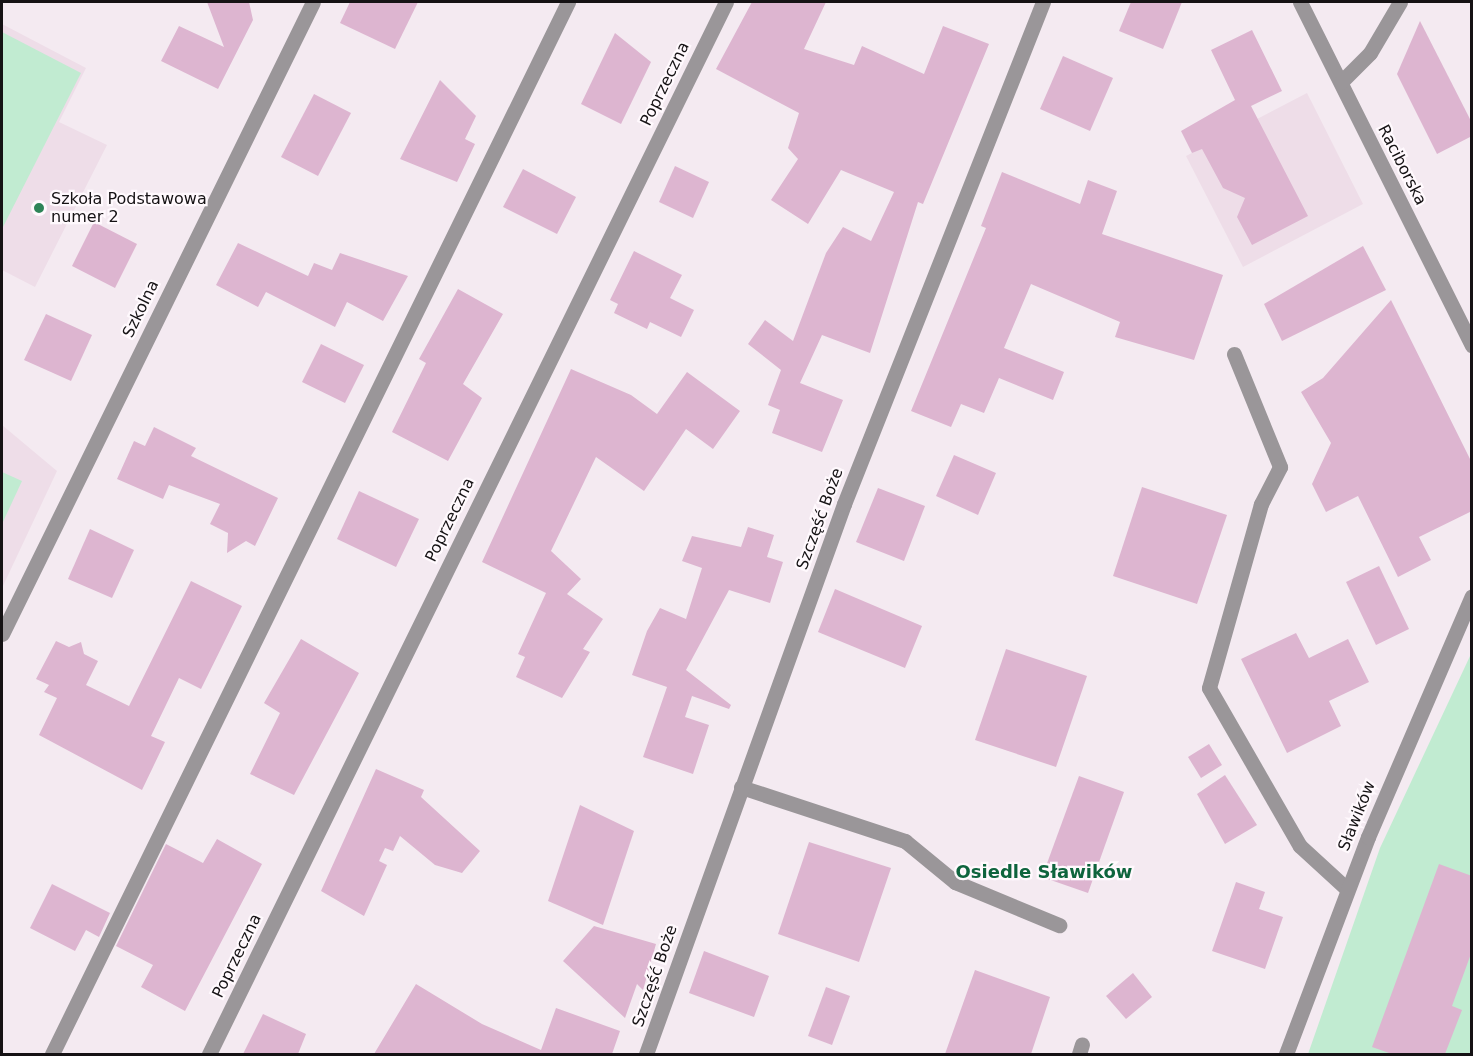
<!DOCTYPE html>
<meta charset="utf-8">
<style>
body{margin:0}
#map{position:relative;width:1473px;height:1056px;overflow:hidden;background:#f4eaf1;font-family:"DejaVu Sans",sans-serif}
div>[style]{position:absolute}
.built>*{inset:0;background:#eedde8}
.green>*{inset:0;background:#c1ebd1}
.building>*{inset:0;background:#ddb5d0}
.minor>*{height:15px;margin:-7.5px;padding:0 7.5px;transform-origin:7.5px;border-radius:7.5px;background:#9a9699}
.dots>*{width:16px;height:16px;translate:-50% -50%;box-sizing:border-box;border:3px solid #fff9fd;border-radius:50%}
span{translate:-50% -50%;white-space:nowrap;text-align:center;line-height:1.15;-webkit-text-stroke:4.5px #fff9fd;paint-order:stroke}
.street-label{font-size:16px;color:#151214}
.poi-label{font-size:16px;color:#151214}
.left{translate:0 -50%;text-align:left}
.neighbourhood-label{font-size:18px;color:#0e643d;font-weight:700}
.frame{position:absolute;inset:0;border:3px solid #151214;pointer-events:none}
</style>
<div id="map">
<div class="built">
<i style="clip-path:polygon(2px 24px,86px 68px,59px 122px,107px 145px,35px 287px,2px 270px)"></i>
<i style="clip-path:polygon(1307px 93px,1363px 204px,1243px 267px,1186px 156px)"></i>
<i style="clip-path:polygon(2px 425px,57px 471px,2px 588px)"></i>
</div>
<div class="green">
<i style="clip-path:polygon(2px 32px,81px 73px,2px 229px)"></i>
<i style="clip-path:polygon(2px 472px,22px 481px,2px 524px)"></i>
<i style="clip-path:polygon(1471px 654px,1471px 1054px,1308px 1054px,1380px 848px)"></i>
</div>
<div class="building">
<i style="clip-path:polygon(207px 2px,249px 2px,253px 20px,218px 89px,161px 61px,179px 26px,224px 47px)"></i>
<i style="clip-path:polygon(350px 2px,418px 2px,395px 49px,340px 23px)"></i>
<i style="clip-path:polygon(752px 2px,826px 2px,804px 49px,854px 65px,862px 46px,924px 74px,943px 26px,989px 44px,923px 204px,918px 202px,870px 353px,822px 335px,800px 383px,843px 400px,822px 452px,772px 433px,780px 410px,768px 405px,781px 370px,748px 344px,765px 320px,793px 341px,826px 253px,843px 227px,871px 241px,894px 192px,841px 170px,808px 224px,771px 200px,798px 159px,788px 148px,799px 113px,716px 69px)"></i>
<i style="clip-path:polygon(1131px 2px,1182px 2px,1163px 49px,1119px 31px)"></i>
<i style="clip-path:polygon(1420px 21px,1472px 123px,1472px 136px,1437px 154px,1397px 74px)"></i>
<i style="clip-path:polygon(1252px 30px,1282px 91px,1251px 106px,1308px 216px,1252px 245px,1237px 217px,1245px 198px,1223px 188px,1202px 149px,1192px 153px,1181px 131px,1235px 100px,1211px 50px)"></i>
<i style="clip-path:polygon(615px 33px,651px 62px,621px 124px,581px 104px)"></i>
<i style="clip-path:polygon(1063px 56px,1113px 78px,1090px 131px,1040px 109px)"></i>
<i style="clip-path:polygon(440px 80px,476px 116px,465px 139px,475px 144px,457px 182px,400px 159px)"></i>
<i style="clip-path:polygon(314px 94px,351px 113px,318px 176px,281px 157px)"></i>
<i style="clip-path:polygon(675px 166px,709px 182px,693px 218px,659px 202px)"></i>
<i style="clip-path:polygon(523px 169px,576px 197px,557px 234px,503px 207px)"></i>
<i style="clip-path:polygon(1002px 172px,1080px 204px,1088px 180px,1117px 191px,1102px 234px,1223px 275px,1194px 360px,1115px 337px,1120px 322px,1031px 284px,1004px 348px,1064px 372px,1053px 400px,999px 378px,984px 413px,961px 404px,951px 427px,911px 411px,986px 228px,981px 226px)"></i>
<i style="clip-path:polygon(94px 222px,137px 244px,115px 288px,72px 266px)"></i>
<i style="clip-path:polygon(238px 243px,308px 276px,314px 263px,332px 270px,340px 253px,408px 276px,383px 321px,347px 302px,335px 327px,266px 292px,258px 307px,216px 285px)"></i>
<i style="clip-path:polygon(1363px 246px,1386px 290px,1282px 341px,1264px 304px)"></i>
<i style="clip-path:polygon(634px 251px,682px 275px,670px 298px,694px 310px,681px 337px,650px 322px,647px 329px,614px 313px,618px 304px,610px 300px)"></i>
<i style="clip-path:polygon(458px 289px,503px 314px,463px 384px,482px 398px,448px 461px,392px 432px,426px 363px,419px 359px)"></i>
<i style="clip-path:polygon(1391px 300px,1472px 463px,1472px 511px,1419px 537px,1431px 560px,1398px 577px,1358px 496px,1326px 512px,1312px 484px,1331px 443px,1301px 392px,1323px 378px)"></i>
<i style="clip-path:polygon(46px 314px,92px 335px,71px 381px,24px 360px)"></i>
<i style="clip-path:polygon(321px 344px,364px 365px,345px 403px,302px 382px)"></i>
<i style="clip-path:polygon(571px 369px,631px 395px,657px 414px,687px 372px,740px 411px,713px 449px,686px 429px,644px 491px,596px 457px,551px 551px,581px 579px,567px 594px,603px 619px,583px 649px,590px 652px,562px 698px,516px 677px,525px 657px,518px 654px,546px 593px,482px 562px)"></i>
<i style="clip-path:polygon(154px 427px,196px 448px,191px 456px,278px 498px,255px 546px,246px 541px,227px 553px,228px 533px,210px 524px,220px 504px,169px 485px,163px 499px,117px 479px,134px 441px,145px 446px)"></i>
<i style="clip-path:polygon(954px 455px,996px 473px,978px 515px,936px 496px)"></i>
<i style="clip-path:polygon(1142px 487px,1227px 515px,1197px 604px,1113px 576px)"></i>
<i style="clip-path:polygon(878px 488px,925px 506px,904px 561px,856px 542px)"></i>
<i style="clip-path:polygon(359px 491px,419px 519px,396px 567px,337px 539px)"></i>
<i style="clip-path:polygon(748px 527px,774px 535px,767px 557px,783px 562px,770px 603px,729px 590px,686px 670px,731px 705px,729px 709px,692px 696px,685px 717px,709px 725px,693px 774px,643px 757px,667px 687px,632px 675px,647px 631px,660px 608px,686px 619px,702px 568px,682px 561px,692px 536px,741px 547px)"></i>
<i style="clip-path:polygon(90px 529px,134px 550px,112px 598px,68px 579px)"></i>
<i style="clip-path:polygon(1379px 566px,1409px 629px,1376px 645px,1346px 582px)"></i>
<i style="clip-path:polygon(191px 581px,242px 606px,201px 689px,179px 678px,151px 736px,165px 742px,142px 790px,39px 735px,57px 698px,44px 692px,49px 685px,36px 679px,56px 641px,69px 647px,81px 642px,84px 654px,98px 661px,86px 685px,129px 706px)"></i>
<i style="clip-path:polygon(835px 589px,922px 626px,905px 668px,818px 632px)"></i>
<i style="clip-path:polygon(1296px 633px,1309px 658px,1348px 639px,1369px 682px,1329px 701px,1341px 726px,1287px 753px,1241px 659px)"></i>
<i style="clip-path:polygon(301px 639px,359px 673px,294px 795px,250px 774px,280px 713px,264px 703px)"></i>
<i style="clip-path:polygon(1006px 649px,1087px 676px,1056px 767px,975px 740px)"></i>
<i style="clip-path:polygon(1209px 744px,1222px 765px,1201px 778px,1188px 757px)"></i>
<i style="clip-path:polygon(376px 769px,424px 790px,421px 797px,480px 851px,462px 873px,435px 865px,400px 836px,393px 851px,385px 848px,379px 861px,387px 865px,364px 916px,321px 891px)"></i>
<i style="clip-path:polygon(1225px 775px,1257px 825px,1225px 844px,1197px 794px)"></i>
<i style="clip-path:polygon(1079px 776px,1124px 792px,1088px 893px,1042px 877px)"></i>
<i style="clip-path:polygon(580px 805px,634px 831px,603px 925px,548px 901px)"></i>
<i style="clip-path:polygon(217px 839px,262px 864px,185px 1011px,141px 987px,153px 965px,116px 946px,166px 844px,203px 863px)"></i>
<i style="clip-path:polygon(809px 842px,891px 868px,859px 962px,778px 934px)"></i>
<i style="clip-path:polygon(1439px 864px,1472px 876px,1472px 951px,1452px 1006px,1462px 1010px,1445px 1054px,1392px 1054px,1372px 1047px)"></i>
<i style="clip-path:polygon(1236px 882px,1265px 892px,1259px 909px,1283px 917px,1265px 969px,1212px 951px)"></i>
<i style="clip-path:polygon(52px 884px,110px 913px,99px 937px,86px 930px,75px 951px,30px 928px)"></i>
<i style="clip-path:polygon(594px 926px,656px 944px,643px 990px,637px 984px,625px 1018px,563px 961px)"></i>
<i style="clip-path:polygon(704px 951px,769px 976px,754px 1017px,689px 993px)"></i>
<i style="clip-path:polygon(975px 970px,1050px 997px,1031px 1054px,945px 1054px)"></i>
<i style="clip-path:polygon(1133px 973px,1152px 997px,1126px 1019px,1106px 996px)"></i>
<i style="clip-path:polygon(416px 984px,482px 1024px,541px 1050px,556px 1008px,620px 1031px,612px 1054px,374px 1054px)"></i>
<i style="clip-path:polygon(826px 987px,850px 996px,832px 1045px,808px 1036px)"></i>
<i style="clip-path:polygon(263px 1014px,306px 1034px,298px 1054px,243px 1054px)"></i>
</div>
<div class="minor">
<i style="left:1300px;top:2px;width:384px;rotate:63.4deg"></i>
<i style="left:1341px;top:82px;width:41px;rotate:-45deg"></i>
<i style="left:1370px;top:53px;width:59px;rotate:-59.5deg"></i>
<i style="left:1234px;top:354px;width:122px;rotate:67.8deg"></i>
<i style="left:1280px;top:467px;width:42px;rotate:117.2deg"></i>
<i style="left:1261px;top:504px;width:191px;rotate:105.8deg"></i>
<i style="left:1209px;top:688px;width:182px;rotate:60.1deg"></i>
<i style="left:1300px;top:846px;width:64px;rotate:42.5deg"></i>
<i style="left:2px;top:634px;width:704px;rotate:-63.8deg"></i>
<i style="left:741px;top:787px;width:173px;rotate:18.2deg"></i>
<i style="left:905px;top:841px;width:65px;rotate:39.4deg"></i>
<i style="left:955px;top:882px;width:113px;rotate:22.5deg"></i>
<i style="left:52px;top:1054px;width:1172px;rotate:-63.87deg"></i>
<i style="left:209px;top:1054px;width:1172px;rotate:-63.83deg"></i>
<i style="left:646px;top:1054px;width:585px;rotate:-70.2deg"></i>
<i style="left:844px;top:504px;width:540px;rotate:-68.38deg"></i>
<i style="left:1079px;top:1054px;width:10px;rotate:-73deg"></i>
<i style="left:1286px;top:1054px;width:232px;rotate:-69.3deg"></i>
<i style="left:1368px;top:837px;width:262px;rotate:-66.7deg"></i>
</div>
<div class="dots">
<i style="left:39px;top:208px;background:#2e8458"></i>
</div>
<div class="street-label">
<span style="left:665px;top:84px;rotate:-64deg">Poprzeczna</span>
<span style="left:1402px;top:165px;rotate:63deg">Raciborska</span>
<span style="left:141px;top:309px;rotate:-64deg">Szkolna</span>
<span style="left:820px;top:519px;rotate:-70deg">Szczęść Boże</span>
<span style="left:450px;top:520px;rotate:-64deg">Poprzeczna</span>
<span style="left:1357px;top:816px;rotate:-68deg">Sławików</span>
<span style="left:237px;top:956px;rotate:-64deg">Poprzeczna</span>
<span style="left:655px;top:976px;rotate:-71deg">Szczęść Boże</span>
</div>
<div class="poi-label">
<span class="left" style="left:51px;top:208px">Szkoła Podstawowa<br>numer 2</span>
</div>
<div class="neighbourhood-label">
<span style="left:1044px;top:872px">Osiedle Sławików</span>
</div>
<div class="frame"></div>
</div>
